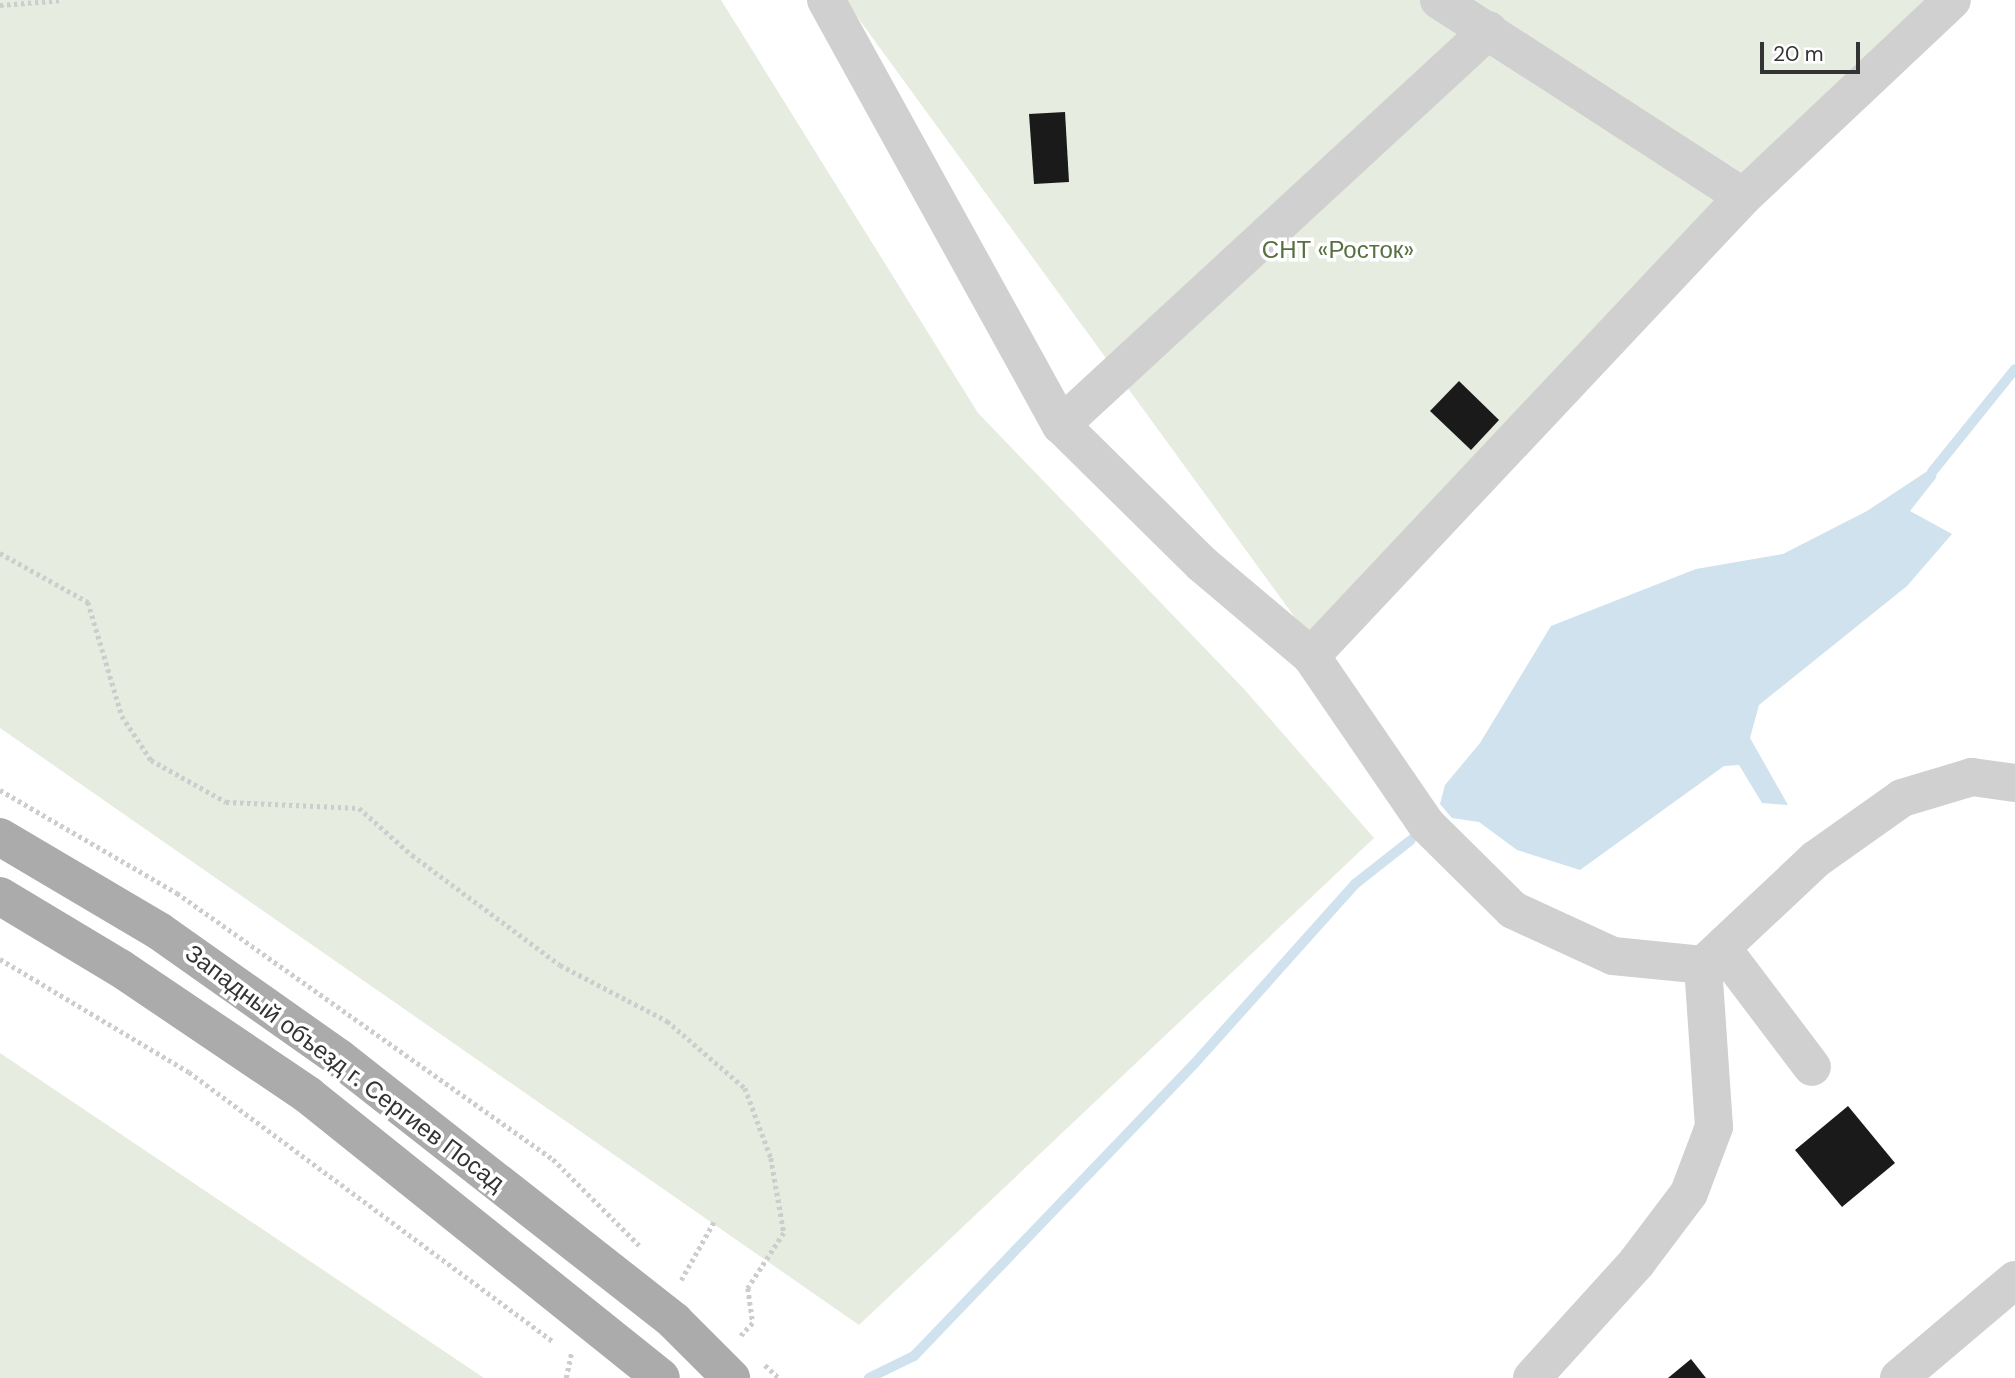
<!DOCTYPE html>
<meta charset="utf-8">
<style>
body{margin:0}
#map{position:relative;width:2015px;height:1378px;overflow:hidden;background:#fff;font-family:"DM Sans",sans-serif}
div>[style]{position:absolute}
.green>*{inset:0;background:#e6ecdf}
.water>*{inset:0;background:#cfe2ee}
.stream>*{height:10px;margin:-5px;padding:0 5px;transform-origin:5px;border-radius:5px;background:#cfe2ee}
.building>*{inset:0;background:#1a1a1a}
.path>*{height:4.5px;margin-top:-2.25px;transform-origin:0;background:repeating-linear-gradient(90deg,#cdcdcd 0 3.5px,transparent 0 7px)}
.minor>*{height:38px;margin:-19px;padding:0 19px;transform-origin:19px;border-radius:19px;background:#d0d0d0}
.major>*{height:38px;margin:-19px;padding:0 19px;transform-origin:19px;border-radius:19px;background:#ababab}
.path-bridge>*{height:4.5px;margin-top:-2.25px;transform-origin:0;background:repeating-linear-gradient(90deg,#cdcdcd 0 3.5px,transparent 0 7px)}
.major-bridge>*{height:38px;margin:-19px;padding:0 19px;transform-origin:19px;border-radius:19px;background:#ababab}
span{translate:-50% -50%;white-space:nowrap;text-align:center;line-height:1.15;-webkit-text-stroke:7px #fff;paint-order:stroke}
.park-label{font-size:24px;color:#56703f}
.street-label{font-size:24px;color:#333}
.scale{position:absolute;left:1760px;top:42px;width:100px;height:32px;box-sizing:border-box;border:4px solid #333;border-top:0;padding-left:9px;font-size:21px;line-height:24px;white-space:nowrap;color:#333;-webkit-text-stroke:5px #fff;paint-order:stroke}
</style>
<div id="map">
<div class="green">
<i style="clip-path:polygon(0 0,721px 0,978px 413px,1244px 689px,1374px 838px,859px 1325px,0 728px)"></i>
<i style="clip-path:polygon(845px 0,1961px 0,1307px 634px)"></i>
<i style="clip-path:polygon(0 1053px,484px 1378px,0 1378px)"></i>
</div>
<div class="water">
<i style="clip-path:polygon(1938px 464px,1936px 478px,1910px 511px,1952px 534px,1907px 586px,1759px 705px,1750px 738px,1788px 805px,1762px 803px,1739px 765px,1724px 766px,1580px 870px,1517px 850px,1479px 822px,1452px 818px,1440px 804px,1445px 785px,1480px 743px,1551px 626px,1696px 569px,1783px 554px,1867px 511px)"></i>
</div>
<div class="stream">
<i style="left:1932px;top:472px;width:132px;rotate:-51.1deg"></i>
<i style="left:869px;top:1378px;width:50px;rotate:-26.1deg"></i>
<i style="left:914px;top:1356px;width:406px;rotate:-46.2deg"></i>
<i style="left:1195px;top:1063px;width:240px;rotate:-48.2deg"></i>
<i style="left:1355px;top:884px;width:71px;rotate:-38.2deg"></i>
</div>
<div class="building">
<i style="clip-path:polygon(1065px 112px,1069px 182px,1034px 184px,1029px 114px)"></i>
<i style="clip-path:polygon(1459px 381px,1499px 420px,1471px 450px,1430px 411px)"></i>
<i style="clip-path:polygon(1848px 1106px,1895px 1163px,1842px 1207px,1795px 1150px)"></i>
<i style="clip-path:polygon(1691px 1359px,1706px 1378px,1668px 1378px)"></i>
</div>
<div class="path">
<i style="left:0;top:5px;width:63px;rotate:-4.5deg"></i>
<i style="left:0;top:553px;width:101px;rotate:29.1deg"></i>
<i style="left:88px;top:602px;width:119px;rotate:73.4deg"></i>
<i style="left:122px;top:716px;width:53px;rotate:56.6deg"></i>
<i style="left:151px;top:760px;width:86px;rotate:29.2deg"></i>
<i style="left:226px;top:802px;width:133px;rotate:2.6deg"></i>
<i style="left:359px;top:808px;width:71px;rotate:41.6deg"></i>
<i style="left:412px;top:855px;width:184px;rotate:36.6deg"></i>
<i style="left:560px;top:965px;width:121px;rotate:27.6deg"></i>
<i style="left:667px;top:1021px;width:103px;rotate:40.7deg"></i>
<i style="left:745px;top:1088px;width:75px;rotate:69.6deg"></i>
<i style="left:771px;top:1158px;width:76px;rotate:80.2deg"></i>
<i style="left:784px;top:1233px;width:66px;rotate:123.2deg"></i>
<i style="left:748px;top:1288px;width:35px;rotate:82deg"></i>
<i style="left:753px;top:1323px;width:19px;rotate:133deg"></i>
<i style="left:0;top:790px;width:205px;rotate:30.2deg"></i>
<i style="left:177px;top:893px;width:461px;rotate:35.3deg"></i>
<i style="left:553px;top:1159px;width:122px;rotate:45deg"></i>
<i style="left:0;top:959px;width:220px;rotate:30.9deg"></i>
<i style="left:189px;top:1072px;width:454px;rotate:36.5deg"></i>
<i style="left:681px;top:1280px;width:69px;rotate:-60.5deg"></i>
<i style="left:566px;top:1378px;width:25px;rotate:-78deg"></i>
</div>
<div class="minor">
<i style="left:826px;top:0;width:486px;rotate:61.1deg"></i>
<i style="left:1061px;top:425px;width:198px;rotate:44.6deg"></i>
<i style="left:1202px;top:564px;width:143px;rotate:40.2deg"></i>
<i style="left:1311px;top:656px;width:204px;rotate:55.6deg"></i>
<i style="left:1426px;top:824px;width:122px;rotate:44.7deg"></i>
<i style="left:1513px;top:910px;width:110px;rotate:24.7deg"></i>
<i style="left:1613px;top:956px;width:90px;rotate:5.7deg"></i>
<i style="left:1703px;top:965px;width:155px;rotate:-43.2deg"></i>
<i style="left:1816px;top:859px;width:105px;rotate:-35.3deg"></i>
<i style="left:1902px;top:798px;width:73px;rotate:-16.7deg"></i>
<i style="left:1972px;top:777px;width:43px;rotate:7.9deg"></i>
<i style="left:1439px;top:0;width:362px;rotate:32.9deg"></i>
<i style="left:1061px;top:425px;width:582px;rotate:-42.7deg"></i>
<i style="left:1311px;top:656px;width:630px;rotate:-46.74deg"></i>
<i style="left:1743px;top:197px;width:287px;rotate:-43.3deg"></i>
<i style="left:1722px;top:948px;width:149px;rotate:52.9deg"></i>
<i style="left:1532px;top:1378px;width:156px;rotate:-47.8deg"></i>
<i style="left:1637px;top:1262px;width:86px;rotate:-53deg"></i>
<i style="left:1689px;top:1193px;width:71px;rotate:-69.3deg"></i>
<i style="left:1714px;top:1127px;width:162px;rotate:-93.9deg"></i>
<i style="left:1899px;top:1378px;width:152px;rotate:-40.2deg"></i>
</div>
<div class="major">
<i style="left:0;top:837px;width:185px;rotate:30.6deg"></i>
<i style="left:159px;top:931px;width:220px;rotate:35.2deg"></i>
<i style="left:339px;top:1058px;width:426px;rotate:38.1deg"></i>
<i style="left:0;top:896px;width:140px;rotate:31deg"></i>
<i style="left:120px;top:968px;width:227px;rotate:34deg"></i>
<i style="left:308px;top:1095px;width:452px;rotate:38.7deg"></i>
</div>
<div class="path-bridge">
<i style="left:765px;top:1365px;width:19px;rotate:43deg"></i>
</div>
<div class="major-bridge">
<i style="left:674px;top:1321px;width:81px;rotate:45deg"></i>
</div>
<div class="park-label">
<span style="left:1338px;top:250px">СНТ «Росток»</span>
</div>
<div class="street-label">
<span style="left:345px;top:1068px;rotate:37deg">Западный объезд г. Сергиев Посад</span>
</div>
<div class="scale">20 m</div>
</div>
